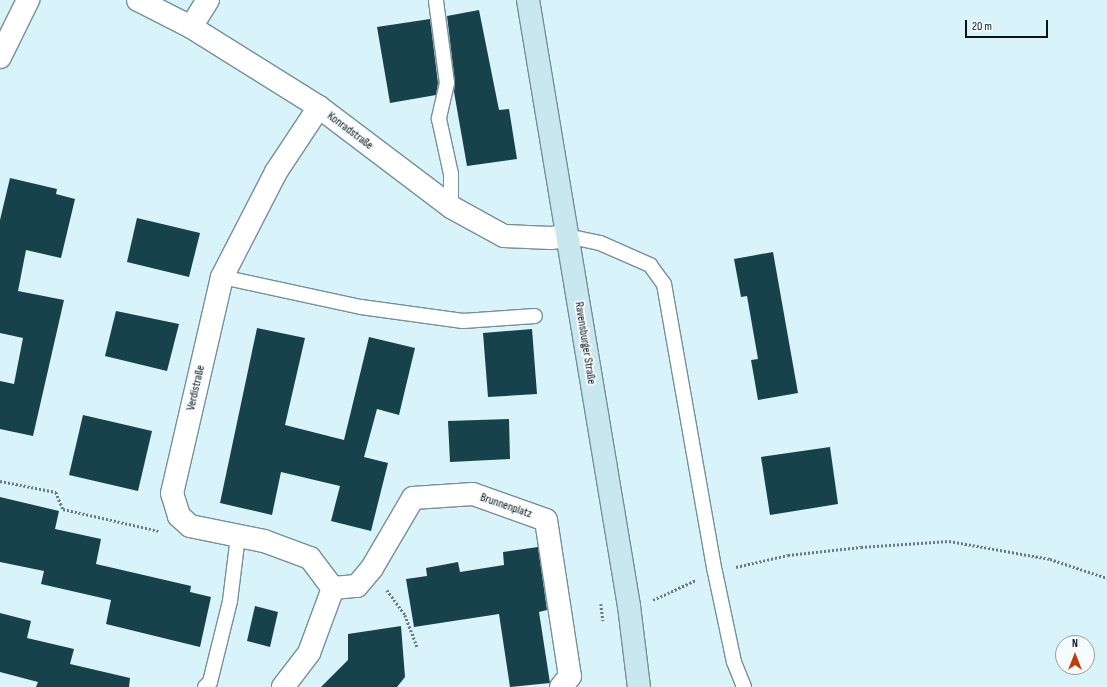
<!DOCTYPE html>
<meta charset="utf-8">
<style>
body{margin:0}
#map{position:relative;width:1107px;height:687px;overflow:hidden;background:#d8f3fa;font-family:"Sofia Sans Condensed",sans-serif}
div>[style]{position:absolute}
.building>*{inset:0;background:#17424c}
.path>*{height:2.5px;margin-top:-1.25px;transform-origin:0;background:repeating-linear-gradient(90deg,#697a7f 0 2px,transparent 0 4px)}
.roads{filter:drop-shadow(1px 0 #779097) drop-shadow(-1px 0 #779097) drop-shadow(0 1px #779097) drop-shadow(0 -1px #779097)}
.lane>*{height:14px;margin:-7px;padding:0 7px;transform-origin:7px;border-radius:7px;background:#fff}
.street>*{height:22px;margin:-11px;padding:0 11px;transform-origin:11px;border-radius:11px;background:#fff}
.secondary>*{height:22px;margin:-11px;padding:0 11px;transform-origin:11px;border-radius:11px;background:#c8e7ee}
span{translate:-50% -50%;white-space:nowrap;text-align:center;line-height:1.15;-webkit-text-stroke:4px #f6fcfd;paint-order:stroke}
.street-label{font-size:12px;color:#0a1416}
.north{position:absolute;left:1055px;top:635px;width:40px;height:40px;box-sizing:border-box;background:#f6fcfd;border:1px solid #989fa1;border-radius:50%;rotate:0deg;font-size:11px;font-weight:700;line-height:16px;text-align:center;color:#0a1416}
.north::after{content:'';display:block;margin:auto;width:14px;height:18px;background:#c33a0a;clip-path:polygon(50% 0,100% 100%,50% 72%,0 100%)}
.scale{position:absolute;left:965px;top:20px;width:83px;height:18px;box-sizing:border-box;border:2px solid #0a1416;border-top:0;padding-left:5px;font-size:12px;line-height:14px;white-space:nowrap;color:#0a1416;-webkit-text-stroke:3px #f6fcfd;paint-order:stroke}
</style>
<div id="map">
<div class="building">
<i style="clip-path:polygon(479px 10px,499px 110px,509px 109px,517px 159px,467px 166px,454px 92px,455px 82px,447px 16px)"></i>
<i style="clip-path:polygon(430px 19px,438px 83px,436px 95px,390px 103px,377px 27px)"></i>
<i style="clip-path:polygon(10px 178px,57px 189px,56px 194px,75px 199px,61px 258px,26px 250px,18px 291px,64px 300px,33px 436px,0 429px,0 381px,14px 384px,23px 338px,0 333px,0 220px)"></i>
<i style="clip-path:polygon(137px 218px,200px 233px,189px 277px,127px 262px)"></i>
<i style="clip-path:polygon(773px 252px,798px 393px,758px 400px,751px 360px,758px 359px,747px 296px,741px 297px,734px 259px)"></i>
<i style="clip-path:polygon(116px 311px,179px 324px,167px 371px,105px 356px)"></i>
<i style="clip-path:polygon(257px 328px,305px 338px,285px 425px,344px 440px,369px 337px,415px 348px,399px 415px,377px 409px,364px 457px,388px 463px,371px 531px,331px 521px,340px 486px,281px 472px,272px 515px,220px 503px)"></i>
<i style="clip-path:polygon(532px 329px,537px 394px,488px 397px,483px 333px)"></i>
<i style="clip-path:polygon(83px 415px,152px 431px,138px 491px,69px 475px)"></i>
<i style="clip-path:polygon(509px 419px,510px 459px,450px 462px,448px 421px)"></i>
<i style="clip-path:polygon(830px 447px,838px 504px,770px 515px,761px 457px)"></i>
<i style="clip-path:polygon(0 497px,59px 511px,55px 529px,101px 539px,96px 564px,191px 586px,190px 592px,211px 597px,200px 647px,106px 624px,111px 600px,41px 584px,44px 571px,0 562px)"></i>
<i style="clip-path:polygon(538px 547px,547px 610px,539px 612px,550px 683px,510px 687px,499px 614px,414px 627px,406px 579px,427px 576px,426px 568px,458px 562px,460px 572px,504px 565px,503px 552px)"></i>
<i style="clip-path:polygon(255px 606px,278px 612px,270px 647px,247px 641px)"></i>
<i style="clip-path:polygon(0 613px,31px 621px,27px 638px,74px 649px,70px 664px,130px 678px,129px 687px,36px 687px,38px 682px,0 672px)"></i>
<i style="clip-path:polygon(401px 626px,405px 677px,397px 687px,321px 687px,348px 660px,348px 634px)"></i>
</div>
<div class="path">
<i style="left:0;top:481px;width:57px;rotate:11.1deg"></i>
<i style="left:56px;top:492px;width:18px;rotate:68deg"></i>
<i style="left:63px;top:509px;width:98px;rotate:12.9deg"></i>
<i style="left:736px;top:567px;width:53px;rotate:-13deg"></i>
<i style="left:788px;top:555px;width:73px;rotate:-6.3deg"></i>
<i style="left:861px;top:547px;width:88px;rotate:-3.9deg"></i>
<i style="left:949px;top:541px;width:103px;rotate:10.1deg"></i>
<i style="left:1050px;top:559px;width:60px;rotate:18.4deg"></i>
<i style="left:387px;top:590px;width:31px;rotate:54deg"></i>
<i style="left:405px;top:615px;width:34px;rotate:69deg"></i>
<i style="left:653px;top:600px;width:47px;rotate:-24.9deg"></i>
<i style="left:601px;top:604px;width:17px;rotate:83deg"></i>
</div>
<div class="roads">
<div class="lane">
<i style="left:436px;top:1px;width:83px;rotate:82.4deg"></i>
<i style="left:447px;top:83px;width:37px;rotate:103deg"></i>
<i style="left:439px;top:119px;width:56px;rotate:77.7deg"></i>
<i style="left:451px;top:174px;width:33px;rotate:90deg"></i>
<i style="left:567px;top:236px;width:34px;rotate:12deg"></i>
<i style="left:600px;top:243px;width:55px;rotate:23.7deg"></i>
<i style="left:650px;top:265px;width:24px;rotate:54deg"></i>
<i style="left:664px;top:284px;width:292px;rotate:80deg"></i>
<i style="left:715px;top:572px;width:92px;rotate:78.1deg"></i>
<i style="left:734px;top:662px;width:27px;rotate:68deg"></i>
<i style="left:222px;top:277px;width:142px;rotate:12.2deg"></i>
<i style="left:361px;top:307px;width:103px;rotate:7.8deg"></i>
<i style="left:463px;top:321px;width:72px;rotate:-4deg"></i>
<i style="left:205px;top:687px;width:7px;rotate:-45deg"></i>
<i style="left:210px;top:682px;width:83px;rotate:-76.1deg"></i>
<i style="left:230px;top:601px;width:65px;rotate:-83deg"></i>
</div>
<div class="street">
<i style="left:138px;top:0;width:59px;rotate:27deg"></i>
<i style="left:191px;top:27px;width:151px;rotate:32deg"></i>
<i style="left:319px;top:107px;width:166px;rotate:37.1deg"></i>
<i style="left:451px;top:207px;width:60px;rotate:28.7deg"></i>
<i style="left:504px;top:236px;width:47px;rotate:2.4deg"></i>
<i style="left:551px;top:238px;width:16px;rotate:-7deg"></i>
<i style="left:191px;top:27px;width:32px;rotate:-58deg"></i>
<i style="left:0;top:57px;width:64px;rotate:-63.8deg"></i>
<i style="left:319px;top:107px;width:78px;rotate:123.5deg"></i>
<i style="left:276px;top:172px;width:118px;rotate:117.2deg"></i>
<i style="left:222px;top:277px;width:222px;rotate:103deg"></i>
<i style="left:172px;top:493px;width:24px;rotate:73deg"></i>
<i style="left:179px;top:516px;width:15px;rotate:42deg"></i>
<i style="left:190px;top:526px;width:76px;rotate:11.5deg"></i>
<i style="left:264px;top:541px;width:49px;rotate:20.3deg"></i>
<i style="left:310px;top:558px;width:38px;rotate:53deg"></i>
<i style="left:333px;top:588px;width:24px;rotate:-5deg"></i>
<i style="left:357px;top:586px;width:23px;rotate:-50deg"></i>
<i style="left:372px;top:568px;width:81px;rotate:-59.6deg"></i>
<i style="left:413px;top:498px;width:60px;rotate:-3.8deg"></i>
<i style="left:473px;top:494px;width:77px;rotate:19.6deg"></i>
<i style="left:546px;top:520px;width:158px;rotate:81.3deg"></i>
<i style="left:570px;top:676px;width:14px;rotate:129deg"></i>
<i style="left:283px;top:687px;width:43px;rotate:-52.6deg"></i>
<i style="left:309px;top:653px;width:69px;rotate:-69.7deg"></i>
</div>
<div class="secondary">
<i style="left:528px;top:0;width:614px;rotate:80.54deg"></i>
<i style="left:629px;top:606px;width:82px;rotate:83deg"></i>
</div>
</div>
<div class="street-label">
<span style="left:350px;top:131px;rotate:37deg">Konradstraße</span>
<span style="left:585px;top:343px;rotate:81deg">Ravensburger Straße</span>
<span style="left:196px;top:388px;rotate:-77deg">Verdistraße</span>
<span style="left:506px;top:506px;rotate:19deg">Brunnenplatz</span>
</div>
<div class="north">N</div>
<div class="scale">20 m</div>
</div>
